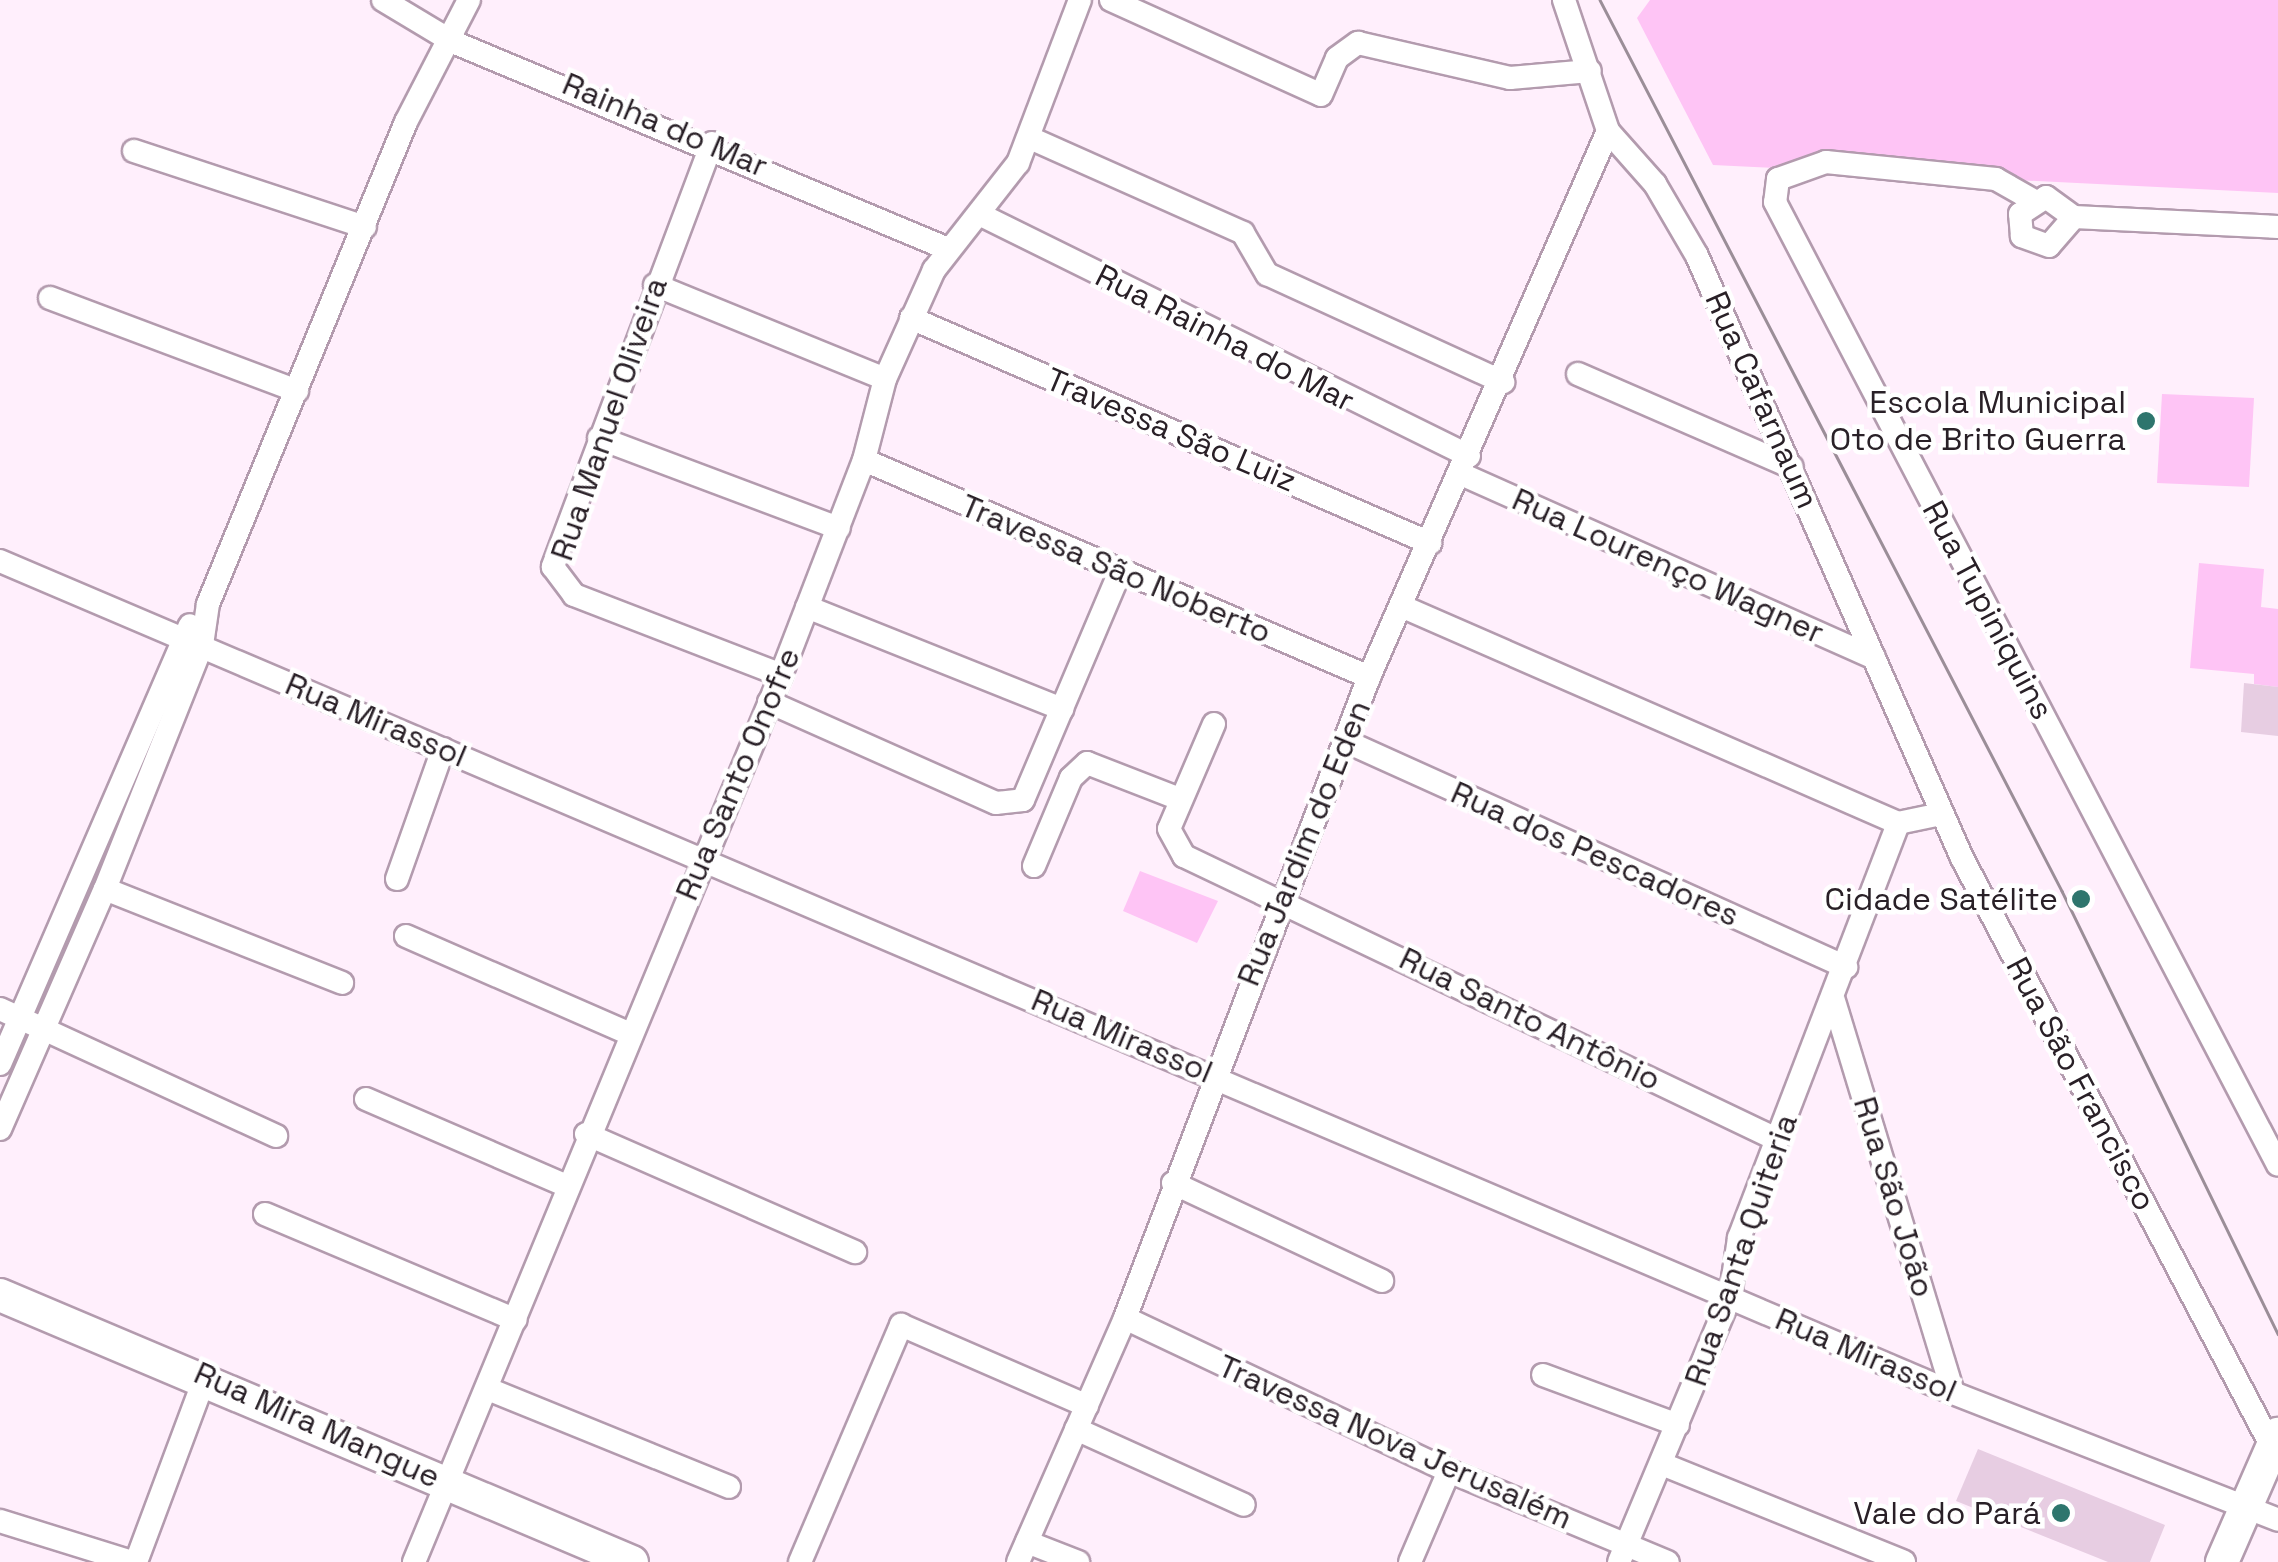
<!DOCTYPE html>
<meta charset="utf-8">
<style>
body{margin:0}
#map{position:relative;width:2278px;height:1562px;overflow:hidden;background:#ffeffc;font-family:"Space Grotesk",sans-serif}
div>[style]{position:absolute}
.green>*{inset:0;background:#fec4f5}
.building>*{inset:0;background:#e7cde2}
.roads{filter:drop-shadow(2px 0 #b39bae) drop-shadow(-2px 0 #b39bae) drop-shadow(0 2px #b39bae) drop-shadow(0 -2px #b39bae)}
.minor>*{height:22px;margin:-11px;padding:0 11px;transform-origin:11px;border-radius:11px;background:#fff}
.secondary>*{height:32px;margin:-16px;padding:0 16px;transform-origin:16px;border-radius:16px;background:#fff}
.tram>*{height:2.5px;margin:-1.25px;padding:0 1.25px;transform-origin:1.25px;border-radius:1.25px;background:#9b8e98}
.dots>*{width:28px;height:28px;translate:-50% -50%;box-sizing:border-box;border:5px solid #fff;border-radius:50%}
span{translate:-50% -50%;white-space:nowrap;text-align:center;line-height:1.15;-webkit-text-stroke:9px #fff;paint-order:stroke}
.street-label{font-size:32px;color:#292027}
.poi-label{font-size:32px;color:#292027}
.right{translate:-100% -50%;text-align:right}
</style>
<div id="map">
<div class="green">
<i style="clip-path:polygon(1650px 0,2278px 0,2278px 193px,1713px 165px,1637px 18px)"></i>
<i style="clip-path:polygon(2162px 394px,2254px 398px,2249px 487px,2157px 483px)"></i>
<i style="clip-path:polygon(2199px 563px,2264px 569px,2261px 607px,2278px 609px,2278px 687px,2254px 684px,2254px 674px,2190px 668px)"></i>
<i style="clip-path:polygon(1140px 871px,1218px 901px,1197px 943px,1123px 911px)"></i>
</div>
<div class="building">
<i style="clip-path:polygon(2244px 683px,2278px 687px,2278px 736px,2241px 732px)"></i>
<i style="clip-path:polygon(1978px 1449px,2165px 1525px,2150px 1562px,2108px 1562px,1956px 1501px)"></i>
</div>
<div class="roads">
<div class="minor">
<i style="left:383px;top:0;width:82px;rotate:31deg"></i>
<i style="left:453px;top:42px;width:537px;rotate:22.69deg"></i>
<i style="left:1111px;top:0;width:230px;rotate:24.3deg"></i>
<i style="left:1321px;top:95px;width:40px;rotate:-66.6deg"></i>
<i style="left:1337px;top:58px;width:26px;rotate:-36deg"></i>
<i style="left:1358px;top:43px;width:156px;rotate:13deg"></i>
<i style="left:1510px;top:78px;width:80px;rotate:-5deg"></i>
<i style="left:1564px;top:0;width:138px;rotate:71.4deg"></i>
<i style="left:1608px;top:131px;width:71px;rotate:48.4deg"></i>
<i style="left:1655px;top:184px;width:83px;rotate:59.7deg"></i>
<i style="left:1697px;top:256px;width:658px;rotate:66.24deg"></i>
<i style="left:1962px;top:858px;width:666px;rotate:62.24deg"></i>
<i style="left:1030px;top:138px;width:233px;rotate:24deg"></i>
<i style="left:1243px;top:233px;width:48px;rotate:59.7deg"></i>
<i style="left:1267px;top:274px;width:260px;rotate:24.6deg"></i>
<i style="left:712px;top:143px;width:453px;rotate:110.6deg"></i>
<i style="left:553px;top:567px;width:35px;rotate:53deg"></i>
<i style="left:574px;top:595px;width:222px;rotate:21.1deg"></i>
<i style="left:134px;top:151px;width:243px;rotate:18.2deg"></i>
<i style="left:2031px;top:199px;width:40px;rotate:-150.3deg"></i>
<i style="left:1996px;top:179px;width:171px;rotate:-174.3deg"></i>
<i style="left:1826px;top:162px;width:51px;rotate:160.5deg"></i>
<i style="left:1778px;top:179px;width:23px;rotate:97deg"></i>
<i style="left:1775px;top:202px;width:1086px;rotate:62.42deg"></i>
<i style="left:983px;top:216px;width:542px;rotate:26.28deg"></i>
<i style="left:2074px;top:217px;width:38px;rotate:131deg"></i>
<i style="left:2049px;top:246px;width:29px;rotate:-160deg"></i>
<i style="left:2022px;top:236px;width:22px;rotate:-95deg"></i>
<i style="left:2020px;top:214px;width:31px;rotate:-33deg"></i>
<i style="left:2046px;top:197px;width:34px;rotate:36deg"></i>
<i style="left:2074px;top:217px;width:204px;rotate:2.8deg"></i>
<i style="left:655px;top:285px;width:248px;rotate:22.2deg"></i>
<i style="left:50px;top:298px;width:264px;rotate:20.6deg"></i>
<i style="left:911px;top:318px;width:566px;rotate:23.44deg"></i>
<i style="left:1578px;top:374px;width:233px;rotate:23.5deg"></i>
<i style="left:599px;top:438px;width:256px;rotate:20.6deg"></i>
<i style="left:864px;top:460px;width:550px;rotate:23.25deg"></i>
<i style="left:1461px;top:474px;width:452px;rotate:24deg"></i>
<i style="left:0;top:561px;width:2123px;rotate:23.07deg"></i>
<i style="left:1953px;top:1393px;width:349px;rotate:21.3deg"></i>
<i style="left:1401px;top:606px;width:542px;rotate:23.59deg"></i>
<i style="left:1898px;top:823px;width:44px;rotate:-11.8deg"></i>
<i style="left:807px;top:607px;width:275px;rotate:21.8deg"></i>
<i style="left:769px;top:702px;width:248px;rotate:24deg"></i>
<i style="left:996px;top:803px;width:27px;rotate:-6deg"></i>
<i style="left:1023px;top:800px;width:248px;rotate:-67deg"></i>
<i style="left:1214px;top:724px;width:114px;rotate:113.2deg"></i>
<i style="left:1169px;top:829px;width:31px;rotate:61deg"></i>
<i style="left:1184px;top:856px;width:658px;rotate:25.55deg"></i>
<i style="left:1345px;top:741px;width:550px;rotate:24.28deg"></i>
<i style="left:1034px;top:866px;width:95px;rotate:-67.2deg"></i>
<i style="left:1071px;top:778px;width:22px;rotate:-43deg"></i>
<i style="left:1087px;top:763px;width:100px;rotate:21.2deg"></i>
<i style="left:397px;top:879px;width:138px;rotate:-70.5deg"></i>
<i style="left:105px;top:889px;width:255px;rotate:21.6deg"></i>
<i style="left:406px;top:936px;width:242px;rotate:23.6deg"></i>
<i style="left:1834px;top:1001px;width:410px;rotate:73.1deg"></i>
<i style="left:0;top:1009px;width:304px;rotate:24.7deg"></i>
<i style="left:0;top:1064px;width:478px;rotate:-66.6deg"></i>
<i style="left:366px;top:1099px;width:219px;rotate:23.4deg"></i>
<i style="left:0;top:1129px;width:262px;rotate:-66.4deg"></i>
<i style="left:105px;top:889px;width:263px;rotate:-68.3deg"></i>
<i style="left:202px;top:645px;width:41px;rotate:-81.7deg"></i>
<i style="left:208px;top:604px;width:521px;rotate:-67.67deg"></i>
<i style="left:406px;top:122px;width:137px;rotate:-62.7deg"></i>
<i style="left:586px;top:1134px;width:294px;rotate:23.7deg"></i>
<i style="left:1173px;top:1183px;width:231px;rotate:25.1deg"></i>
<i style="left:265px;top:1214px;width:272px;rotate:22.9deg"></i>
<i style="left:1125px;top:1318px;width:358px;rotate:25.3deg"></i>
<i style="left:1449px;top:1471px;width:237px;rotate:22.6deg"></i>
<i style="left:1543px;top:1375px;width:144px;rotate:20.3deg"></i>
<i style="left:488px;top:1389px;width:260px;rotate:22.1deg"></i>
<i style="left:1076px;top:1429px;width:184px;rotate:24.3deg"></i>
<i style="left:1662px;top:1464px;width:261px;rotate:22deg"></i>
<i style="left:0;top:1521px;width:138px;rotate:17.3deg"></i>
<i style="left:1027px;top:1542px;width:55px;rotate:21.4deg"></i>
<i style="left:136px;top:1562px;width:200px;rotate:-69.5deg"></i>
<i style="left:414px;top:1562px;width:960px;rotate:-67.52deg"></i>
<i style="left:781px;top:675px;width:230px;rotate:-68.9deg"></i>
<i style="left:864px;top:460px;width:84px;rotate:-75.5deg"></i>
<i style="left:885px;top:379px;width:120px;rotate:-65.8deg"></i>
<i style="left:934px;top:270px;width:136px;rotate:-51.9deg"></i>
<i style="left:1018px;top:163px;width:174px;rotate:-69.2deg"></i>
<i style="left:800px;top:1562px;width:258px;rotate:-66.9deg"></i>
<i style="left:901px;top:1325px;width:203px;rotate:23.5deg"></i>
<i style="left:1018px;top:1562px;width:266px;rotate:-66.3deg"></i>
<i style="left:1125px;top:1318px;width:686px;rotate:-69.16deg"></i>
<i style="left:1369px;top:677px;width:596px;rotate:-66.36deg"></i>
<i style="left:1410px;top:1562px;width:99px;rotate:-66.8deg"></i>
<i style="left:1619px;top:1562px;width:287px;rotate:-67.3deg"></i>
<i style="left:1730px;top:1297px;width:60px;rotate:-81.3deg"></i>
<i style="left:1739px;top:1238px;width:444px;rotate:-69deg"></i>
</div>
<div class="secondary">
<i style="left:0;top:1295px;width:686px;rotate:22.9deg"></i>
<i style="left:2222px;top:1562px;width:140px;rotate:-66.4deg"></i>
</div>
</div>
<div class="tram">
<i style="left:1600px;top:0;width:1004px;rotate:62.59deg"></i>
<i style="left:2062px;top:891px;width:493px;rotate:64deg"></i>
</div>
<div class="dots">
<i style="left:2146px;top:421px;background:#2e756d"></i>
<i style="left:2081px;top:899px;background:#2e756d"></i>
<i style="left:2061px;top:1513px;background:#2e756d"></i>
</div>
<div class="street-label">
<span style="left:665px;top:125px;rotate:23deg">Rainha do Mar</span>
<span style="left:1225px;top:338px;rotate:27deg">Rua Rainha do Mar</span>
<span style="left:1762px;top:400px;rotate:66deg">Rua Cafarnaum</span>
<span style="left:609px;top:419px;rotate:-71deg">Rua Manuel Oliveira</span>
<span style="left:1171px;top:430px;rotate:23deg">Travessa São Luiz</span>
<span style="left:1668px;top:566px;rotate:24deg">Rua Lourenço Wagner</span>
<span style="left:1116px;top:569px;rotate:23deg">Travessa São Noberto</span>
<span style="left:1988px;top:610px;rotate:62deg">Rua Tupiniquins</span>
<span style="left:376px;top:720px;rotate:23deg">Rua Mirassol</span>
<span style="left:738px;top:774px;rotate:-67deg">Rua Santo Onofre</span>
<span style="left:1304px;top:843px;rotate:-68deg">Rua Jardim do Eden</span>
<span style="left:1595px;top:854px;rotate:24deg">Rua dos Pescadores</span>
<span style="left:1530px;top:1019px;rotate:26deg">Rua Santo Antônio</span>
<span style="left:1122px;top:1036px;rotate:23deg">Rua Mirassol</span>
<span style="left:2081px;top:1084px;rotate:62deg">Rua São Francisco</span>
<span style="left:1894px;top:1197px;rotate:73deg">Rua São João</span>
<span style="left:1741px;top:1250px;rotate:-71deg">Rua Santa Quiteria</span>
<span style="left:1866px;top:1355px;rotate:23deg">Rua Mirassol</span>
<span style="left:317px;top:1425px;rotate:24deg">Rua Mira Mangue</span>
<span style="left:1395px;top:1442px;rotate:24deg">Travessa Nova Jerusalém</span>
</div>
<div class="poi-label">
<span class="right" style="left:2126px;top:421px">Escola Municipal<br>Oto de Brito Guerra</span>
<span class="right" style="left:2058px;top:899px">Cidade Satélite</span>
<span class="right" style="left:2041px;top:1513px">Vale do Pará</span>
</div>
</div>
